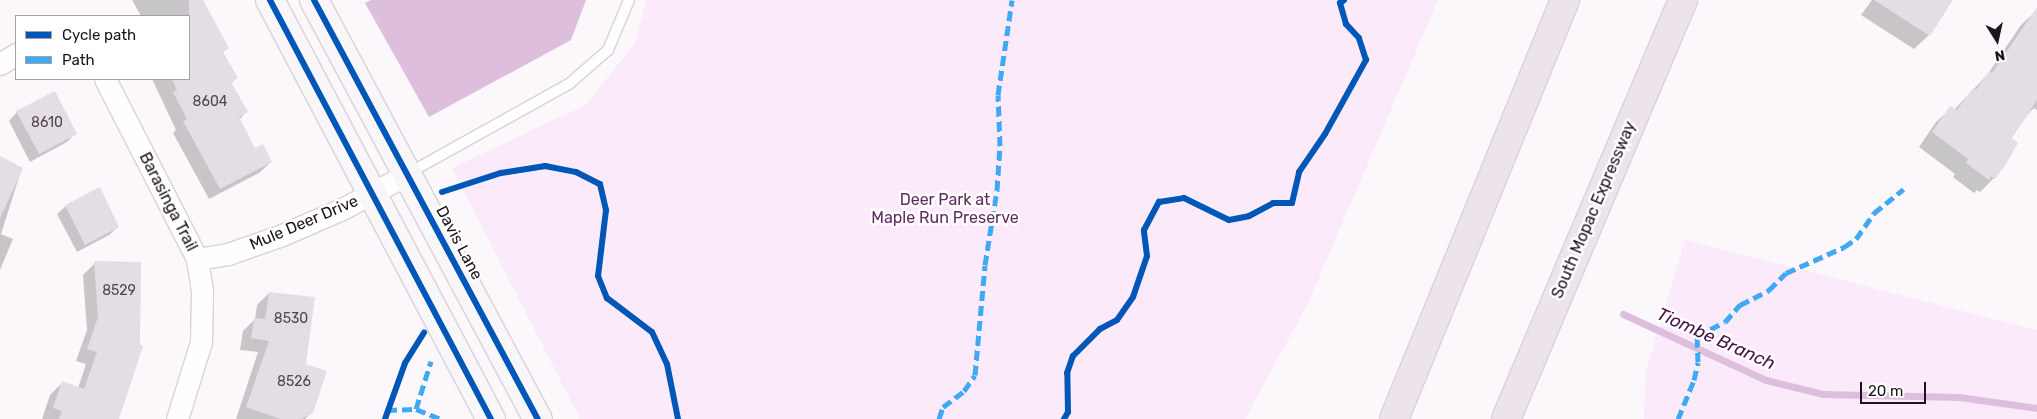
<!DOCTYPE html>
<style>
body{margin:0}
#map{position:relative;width:2037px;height:419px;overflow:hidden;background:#fbf7fa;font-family:Rubik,sans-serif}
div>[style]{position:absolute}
.green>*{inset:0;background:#fbebfa}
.water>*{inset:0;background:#debedd}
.shadow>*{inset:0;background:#0003}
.stream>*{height:7px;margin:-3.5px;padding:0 3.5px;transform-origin:3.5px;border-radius:3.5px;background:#debedd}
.building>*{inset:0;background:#e4dee4}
.roads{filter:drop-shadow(1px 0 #d9d2d9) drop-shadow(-1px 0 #d9d2d9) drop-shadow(0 1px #d9d2d9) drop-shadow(0 -1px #d9d2d9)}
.service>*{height:10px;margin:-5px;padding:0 5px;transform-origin:5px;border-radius:5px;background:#fefefe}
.minor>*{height:21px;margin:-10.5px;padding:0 10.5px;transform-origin:10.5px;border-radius:10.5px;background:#fefefe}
.secondary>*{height:28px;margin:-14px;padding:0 14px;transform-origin:14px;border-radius:14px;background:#f8f6f8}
.motorway>*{height:28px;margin:-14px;padding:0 14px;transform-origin:14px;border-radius:14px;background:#ede3ec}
.quiet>*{height:5px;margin-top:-2.5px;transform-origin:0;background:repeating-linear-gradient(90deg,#3fa9f5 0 10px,transparent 0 15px)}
.cycleway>*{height:6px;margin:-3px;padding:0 3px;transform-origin:3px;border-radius:3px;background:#0057b8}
span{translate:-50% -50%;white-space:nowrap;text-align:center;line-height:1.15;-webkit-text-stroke:5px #fff;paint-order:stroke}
.number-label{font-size:14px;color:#4f464f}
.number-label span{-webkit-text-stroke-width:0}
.park-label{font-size:16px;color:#612b62}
.street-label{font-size:16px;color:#1d131d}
.water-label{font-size:18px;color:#481249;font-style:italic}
.legend{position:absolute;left:15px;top:15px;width:175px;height:65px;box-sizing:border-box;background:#fff;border:1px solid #a5a1a5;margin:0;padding:6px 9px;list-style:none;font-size:15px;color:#1d131d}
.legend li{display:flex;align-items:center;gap:10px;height:25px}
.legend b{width:25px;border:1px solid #a5a1a5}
.north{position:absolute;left:1972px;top:15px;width:50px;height:50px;-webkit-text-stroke:4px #fff;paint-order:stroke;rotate:170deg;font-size:14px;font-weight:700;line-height:20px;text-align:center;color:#1d131d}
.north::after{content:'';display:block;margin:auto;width:18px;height:22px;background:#1d131d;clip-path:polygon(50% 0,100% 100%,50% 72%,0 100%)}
.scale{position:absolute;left:1860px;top:382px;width:66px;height:22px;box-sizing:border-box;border:2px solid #1d131d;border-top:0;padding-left:6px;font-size:15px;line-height:18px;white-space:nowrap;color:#1d131d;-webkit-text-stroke:4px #fff;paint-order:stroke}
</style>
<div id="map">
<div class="green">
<i style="clip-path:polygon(646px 0,1438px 0,1308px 303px,1245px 419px,580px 419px,452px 168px,585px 105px,635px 44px)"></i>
<i style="clip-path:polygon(1685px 240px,2037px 330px,2037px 419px,1644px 419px,1645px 374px)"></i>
</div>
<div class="water">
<i style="clip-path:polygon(371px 0,586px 0,571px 40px,429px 117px,365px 3px)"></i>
</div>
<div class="shadow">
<i style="clip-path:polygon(132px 0,190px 0,227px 48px,222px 53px,236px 78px,231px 84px,246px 112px,239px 120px,255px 150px,271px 162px,259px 173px,209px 199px,173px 133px,176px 130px,152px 79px,189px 79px,189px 16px,141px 16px)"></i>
<i style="clip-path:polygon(1872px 0,1951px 0,1929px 35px,1914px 49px,1861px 15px)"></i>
<i style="clip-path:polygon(2036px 11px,2037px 110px,2034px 108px,2028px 114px,2010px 139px,1994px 178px,1980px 192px,1977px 190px,1974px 193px,1953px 177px,1955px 174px,1919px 147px,1936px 122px,1951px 108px,1954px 110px,1987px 75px,2021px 25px)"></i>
<i style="clip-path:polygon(17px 112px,75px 134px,67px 142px,30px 162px,9px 121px)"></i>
<i style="clip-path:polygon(0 158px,22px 168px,1px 234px,13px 239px,0 270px)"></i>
<i style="clip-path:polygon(66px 206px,118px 227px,109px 235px,77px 252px,57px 214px)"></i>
<i style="clip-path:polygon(95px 263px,115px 419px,42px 419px,50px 395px,62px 383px,78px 388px,86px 364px,76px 361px,87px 330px,83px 275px)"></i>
<i style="clip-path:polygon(269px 293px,304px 364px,312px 412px,305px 419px,236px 419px,258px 352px,240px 350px,243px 331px,255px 319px,257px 305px)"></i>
</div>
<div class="stream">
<i style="left:1623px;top:314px;width:157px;rotate:24.8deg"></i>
<i style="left:1766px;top:380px;width:59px;rotate:13.8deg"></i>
<i style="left:1823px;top:394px;width:136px;rotate:1.3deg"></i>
<i style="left:1959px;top:397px;width:79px;rotate:8deg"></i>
</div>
<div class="building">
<i style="clip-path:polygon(189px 0,203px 0,229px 48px,223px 52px,238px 78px,231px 82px,248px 112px,239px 117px,255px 148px,263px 144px,272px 162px,220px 189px,183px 121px,187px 119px,173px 92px,177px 90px,172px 79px,189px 79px)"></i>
<i style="clip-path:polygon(1874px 0,1953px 0,1930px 36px)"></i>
<i style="clip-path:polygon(2037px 7px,2037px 100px,2012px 138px,2018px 143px,2006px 164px,1995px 179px,1991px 176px,1989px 180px,1966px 163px,1968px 159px,1932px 132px,1950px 106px,1957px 110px,1973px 88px,1976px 90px,1989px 71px,1992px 73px)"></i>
<i style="clip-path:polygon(55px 91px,77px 134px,39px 154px,16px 111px)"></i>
<i style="clip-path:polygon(0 156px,23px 168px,0 218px)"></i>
<i style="clip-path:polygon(100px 187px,119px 227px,85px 245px,65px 205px)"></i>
<i style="clip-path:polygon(94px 261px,141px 262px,140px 344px,143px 346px,119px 419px,59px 419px,62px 411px,53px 408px,62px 381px,84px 389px,97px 352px,87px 349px,98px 317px)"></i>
<i style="clip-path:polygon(269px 292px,315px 297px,306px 364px,327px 371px,313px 413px,301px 419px,281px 419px,246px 407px,269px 341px,251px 338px,254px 318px,265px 319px)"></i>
</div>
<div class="roads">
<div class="service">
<i style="left:407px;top:174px;width:185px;rotate:-29.1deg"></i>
<i style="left:569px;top:84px;width:52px;rotate:-41.1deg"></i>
<i style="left:608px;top:50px;width:54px;rotate:-67.2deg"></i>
</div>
<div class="minor">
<i style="left:0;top:64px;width:19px;rotate:-32deg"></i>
<i style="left:105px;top:79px;width:202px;rotate:62.9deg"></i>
<i style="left:197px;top:259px;width:33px;rotate:81deg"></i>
<i style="left:202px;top:292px;width:50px;rotate:91.1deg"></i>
<i style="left:201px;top:342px;width:81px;rotate:107.3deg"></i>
<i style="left:197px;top:259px;width:31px;rotate:-9deg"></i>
<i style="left:228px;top:254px;width:57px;rotate:-19.4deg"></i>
<i style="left:282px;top:235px;width:65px;rotate:-23.4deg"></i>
<i style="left:342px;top:209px;width:72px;rotate:-28deg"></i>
</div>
<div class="secondary">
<i style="left:270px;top:0;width:474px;rotate:62.2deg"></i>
<i style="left:314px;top:0;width:475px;rotate:61.9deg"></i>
</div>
<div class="motorway">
<i style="left:1394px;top:419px;width:453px;rotate:-67.8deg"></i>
<i style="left:1506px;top:419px;width:455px;rotate:-67.1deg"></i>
</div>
</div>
<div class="quiet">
<i style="left:416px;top:409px;width:50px;rotate:-72.6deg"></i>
<i style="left:387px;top:410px;width:29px;rotate:-2deg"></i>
<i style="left:416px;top:409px;width:27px;rotate:22deg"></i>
<i style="left:939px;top:419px;width:13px;rotate:-72deg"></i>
<i style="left:943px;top:407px;width:26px;rotate:-37deg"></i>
<i style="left:964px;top:391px;width:19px;rotate:-55deg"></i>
<i style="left:975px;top:375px;width:110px;rotate:-84.8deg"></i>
<i style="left:985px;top:265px;width:76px;rotate:-80.9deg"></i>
<i style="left:997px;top:190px;width:44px;rotate:-86.1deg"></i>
<i style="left:1000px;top:146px;width:51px;rotate:-92.2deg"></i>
<i style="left:998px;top:95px;width:96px;rotate:-81.6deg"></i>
<i style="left:1678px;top:419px;width:42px;rotate:-67.7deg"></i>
<i style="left:1694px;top:380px;width:18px;rotate:-77deg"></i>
<i style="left:1698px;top:362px;width:26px;rotate:-92deg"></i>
<i style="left:1697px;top:336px;width:31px;rotate:-27deg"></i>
<i style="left:1725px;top:322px;width:23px;rotate:-49deg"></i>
<i style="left:1740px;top:305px;width:33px;rotate:-27deg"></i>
<i style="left:1769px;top:290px;width:24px;rotate:-45deg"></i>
<i style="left:1786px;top:273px;width:64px;rotate:-24.1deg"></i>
<i style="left:1844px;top:247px;width:14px;rotate:-34deg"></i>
<i style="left:1856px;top:239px;width:32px;rotate:-55deg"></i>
<i style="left:1874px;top:213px;width:38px;rotate:-39deg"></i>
</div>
<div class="cycleway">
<i style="left:270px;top:0;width:474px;rotate:62.2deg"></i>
<i style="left:314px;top:0;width:475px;rotate:61.9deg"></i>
<i style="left:442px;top:192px;width:62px;rotate:-17.9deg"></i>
<i style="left:501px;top:173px;width:45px;rotate:-9deg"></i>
<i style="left:545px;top:166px;width:32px;rotate:11deg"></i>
<i style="left:576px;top:172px;width:27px;rotate:27deg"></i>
<i style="left:600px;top:184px;width:27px;rotate:77deg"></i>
<i style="left:606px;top:210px;width:66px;rotate:96.9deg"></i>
<i style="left:598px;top:276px;width:24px;rotate:68deg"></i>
<i style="left:607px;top:298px;width:56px;rotate:37.1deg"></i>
<i style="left:652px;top:332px;width:35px;rotate:65deg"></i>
<i style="left:667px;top:364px;width:56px;rotate:78.7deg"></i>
<i style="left:385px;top:419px;width:59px;rotate:-70.3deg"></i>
<i style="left:405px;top:363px;width:36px;rotate:-58deg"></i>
<i style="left:1064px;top:419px;width:8px;rotate:-60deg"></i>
<i style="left:1068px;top:412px;width:39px;rotate:-91deg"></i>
<i style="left:1067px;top:373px;width:18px;rotate:-71deg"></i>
<i style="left:1073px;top:356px;width:38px;rotate:-45deg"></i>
<i style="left:1100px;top:329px;width:19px;rotate:-28deg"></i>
<i style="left:1117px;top:320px;width:28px;rotate:-55deg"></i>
<i style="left:1133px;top:297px;width:43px;rotate:-71.1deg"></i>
<i style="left:1147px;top:256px;width:26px;rotate:-97deg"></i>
<i style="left:1144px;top:230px;width:32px;rotate:-62deg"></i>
<i style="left:1159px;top:202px;width:25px;rotate:-9deg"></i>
<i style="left:1184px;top:198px;width:50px;rotate:26.1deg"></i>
<i style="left:1229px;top:220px;width:20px;rotate:-11deg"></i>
<i style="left:1249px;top:216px;width:27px;rotate:-28deg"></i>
<i style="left:1273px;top:203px;width:19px"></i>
<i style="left:1292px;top:203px;width:32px;rotate:-77deg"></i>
<i style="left:1299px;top:172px;width:46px;rotate:-55.6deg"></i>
<i style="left:1325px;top:134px;width:85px;rotate:-61deg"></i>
<i style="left:1366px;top:60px;width:23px;rotate:-108deg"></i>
<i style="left:1359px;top:38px;width:19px;rotate:-133deg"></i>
<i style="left:1346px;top:24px;width:22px;rotate:-106deg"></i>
<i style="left:1340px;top:3px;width:5px;rotate:-37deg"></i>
</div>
<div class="number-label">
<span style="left:210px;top:102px">8604</span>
<span style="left:47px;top:123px">8610</span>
<span style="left:119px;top:291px">8529</span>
<span style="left:291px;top:319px">8530</span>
<span style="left:294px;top:382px">8526</span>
</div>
<div class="park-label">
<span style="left:945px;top:209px">Deer Park at<br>Maple Run Preserve</span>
</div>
<div class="street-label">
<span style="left:168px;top:202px;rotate:63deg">Barasinga Trail</span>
<span style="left:1594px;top:210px;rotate:-67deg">South Mopac Expressway</span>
<span style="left:304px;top:223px;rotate:-23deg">Mule Deer Drive</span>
<span style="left:459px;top:243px;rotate:62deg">Davis Lane</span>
</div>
<div class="water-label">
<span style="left:1716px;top:339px;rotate:24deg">Tiombe Branch</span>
</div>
<ul class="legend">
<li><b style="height:6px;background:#0057b8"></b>Cycle path</li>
<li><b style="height:6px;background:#3fa9f5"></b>Path</li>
</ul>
<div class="north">N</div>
<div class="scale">20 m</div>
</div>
